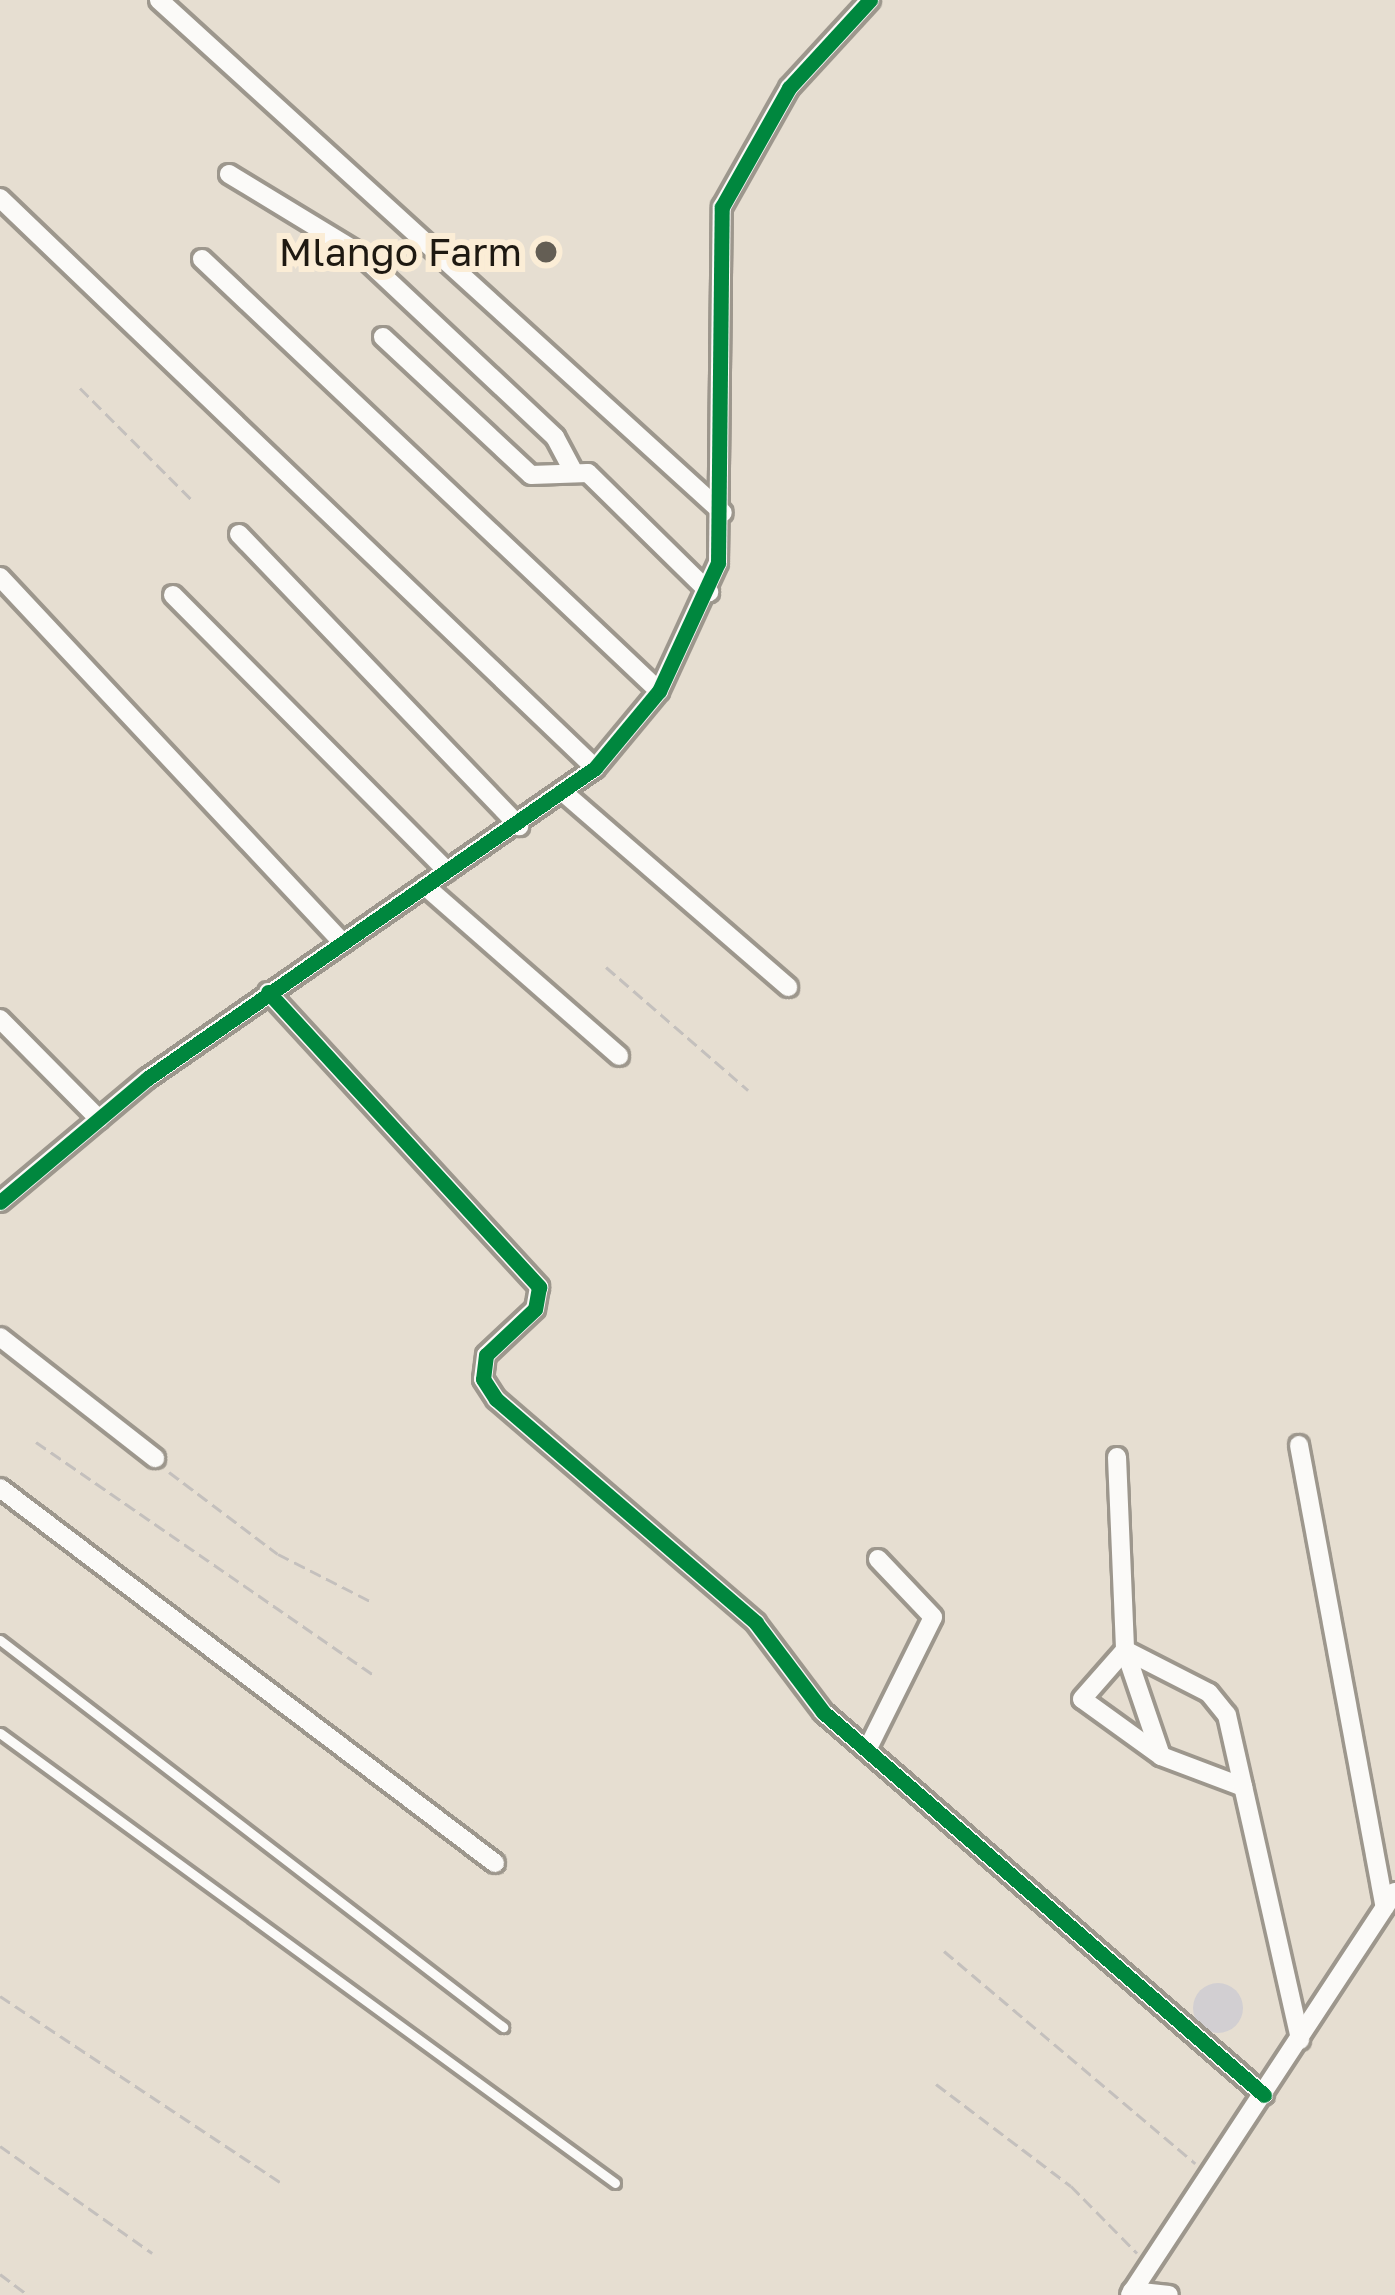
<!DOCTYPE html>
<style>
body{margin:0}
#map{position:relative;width:1395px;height:2295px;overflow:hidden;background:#e6ded1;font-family:"Golos Text",sans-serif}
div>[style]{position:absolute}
.building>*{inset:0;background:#d2cfd2}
.round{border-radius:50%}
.path>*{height:3px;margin-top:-1.5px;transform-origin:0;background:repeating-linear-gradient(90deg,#c4c0bd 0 12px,transparent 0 18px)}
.roads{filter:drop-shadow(3px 0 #9d978d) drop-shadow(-3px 0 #9d978d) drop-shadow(0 3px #9d978d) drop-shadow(0 -3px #9d978d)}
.lane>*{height:9px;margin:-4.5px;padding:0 4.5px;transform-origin:4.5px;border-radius:4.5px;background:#fbfaf8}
.street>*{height:18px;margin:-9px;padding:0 9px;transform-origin:9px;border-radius:9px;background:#fbfaf8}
.cycleway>*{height:15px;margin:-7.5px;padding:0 7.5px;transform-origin:7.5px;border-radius:7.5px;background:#00873e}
.dots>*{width:33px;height:33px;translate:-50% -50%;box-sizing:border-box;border:6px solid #fbedd6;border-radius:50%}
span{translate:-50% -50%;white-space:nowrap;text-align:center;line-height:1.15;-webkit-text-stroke:12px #fbedd6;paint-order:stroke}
.poi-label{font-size:39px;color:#1e1911}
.right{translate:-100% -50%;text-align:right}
</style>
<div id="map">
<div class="building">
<i class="round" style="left:1193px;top:1983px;width:50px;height:50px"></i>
</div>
<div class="path">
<i style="left:80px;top:388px;width:161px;rotate:45deg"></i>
<i style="left:606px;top:967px;width:188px;rotate:40.9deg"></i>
<i style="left:36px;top:1442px;width:412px;rotate:34.6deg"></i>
<i style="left:169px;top:1472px;width:136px;rotate:37deg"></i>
<i style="left:278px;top:1554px;width:106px;rotate:27.1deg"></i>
<i style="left:944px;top:1951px;width:329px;rotate:40.2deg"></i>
<i style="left:0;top:1996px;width:336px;rotate:33.6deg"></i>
<i style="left:936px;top:2084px;width:169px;rotate:37.1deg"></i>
<i style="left:1071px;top:2186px;width:94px;rotate:45.4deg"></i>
<i style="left:0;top:2146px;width:186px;rotate:35.1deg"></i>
<i style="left:0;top:2274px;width:35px;rotate:37deg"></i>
</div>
<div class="roads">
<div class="lane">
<i style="left:0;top:1640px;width:635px;rotate:37.57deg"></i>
<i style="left:0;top:1733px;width:762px;rotate:36.19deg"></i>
</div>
<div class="street">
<i style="left:159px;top:0;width:762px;rotate:42.29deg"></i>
<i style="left:229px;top:174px;width:152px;rotate:31.3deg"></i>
<i style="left:359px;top:253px;width:269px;rotate:43.2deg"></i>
<i style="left:555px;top:437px;width:36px;rotate:62deg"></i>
<i style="left:0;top:198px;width:824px;rotate:43.77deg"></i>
<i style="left:202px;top:259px;width:629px;rotate:43.39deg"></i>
<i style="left:383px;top:337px;width:202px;rotate:43deg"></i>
<i style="left:531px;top:475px;width:57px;rotate:-2deg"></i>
<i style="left:588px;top:473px;width:170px;rotate:44.5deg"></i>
<i style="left:239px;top:534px;width:405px;rotate:46.2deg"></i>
<i style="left:0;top:577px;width:500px;rotate:46.86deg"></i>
<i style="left:173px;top:595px;width:389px;rotate:45.2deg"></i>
<i style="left:563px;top:792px;width:298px;rotate:40.9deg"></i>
<i style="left:425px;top:886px;width:258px;rotate:41.2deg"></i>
<i style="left:268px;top:992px;width:401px;rotate:47.4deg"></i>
<i style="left:539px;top:1287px;width:22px;rotate:100deg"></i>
<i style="left:535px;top:1309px;width:67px;rotate:136.8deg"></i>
<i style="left:486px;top:1355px;width:24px;rotate:97deg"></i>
<i style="left:483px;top:1379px;width:24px;rotate:57deg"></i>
<i style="left:496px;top:1399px;width:343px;rotate:40.7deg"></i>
<i style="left:756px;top:1623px;width:111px;rotate:53deg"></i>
<i style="left:823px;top:1712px;width:584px;rotate:40.97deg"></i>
<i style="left:0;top:1019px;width:141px;rotate:45.3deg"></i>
<i style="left:0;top:1202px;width:193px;rotate:-40deg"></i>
<i style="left:148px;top:1078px;width:544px;rotate:-34.74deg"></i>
<i style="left:595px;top:768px;width:100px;rotate:-50.3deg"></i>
<i style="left:659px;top:691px;width:141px;rotate:-65.3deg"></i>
<i style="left:718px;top:563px;width:356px;rotate:-89.4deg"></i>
<i style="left:722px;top:207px;width:137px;rotate:-60.6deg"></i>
<i style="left:789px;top:88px;width:120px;rotate:-47.4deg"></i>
<i style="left:0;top:1337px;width:197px;rotate:38deg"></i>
<i style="left:1299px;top:1445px;width:470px;rotate:79.5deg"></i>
<i style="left:1117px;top:1457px;width:193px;rotate:87.6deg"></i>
<i style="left:1125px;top:1650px;width:112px;rotate:71.2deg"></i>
<i style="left:1161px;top:1756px;width:88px;rotate:20.7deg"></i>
<i style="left:0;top:1488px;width:621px;rotate:37.15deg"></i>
<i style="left:867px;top:1750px;width:148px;rotate:-63.6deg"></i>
<i style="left:933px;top:1617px;width:80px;rotate:-133.5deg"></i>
<i style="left:1161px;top:1756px;width:97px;rotate:-144.2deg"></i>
<i style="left:1082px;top:1699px;width:65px;rotate:-48.7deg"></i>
<i style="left:1125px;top:1650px;width:94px;rotate:27.1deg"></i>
<i style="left:1209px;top:1693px;width:28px;rotate:51deg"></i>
<i style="left:1227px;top:1715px;width:333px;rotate:77.3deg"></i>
<i style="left:1132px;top:2291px;width:37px;rotate:6deg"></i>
<i style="left:1130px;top:2295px;width:482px;rotate:-56.7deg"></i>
</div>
</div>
<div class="cycleway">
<i style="left:268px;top:992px;width:401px;rotate:47.4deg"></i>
<i style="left:539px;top:1287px;width:22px;rotate:100deg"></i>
<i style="left:535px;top:1309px;width:67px;rotate:136.8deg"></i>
<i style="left:486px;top:1355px;width:24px;rotate:97deg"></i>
<i style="left:483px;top:1379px;width:24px;rotate:57deg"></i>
<i style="left:496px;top:1399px;width:343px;rotate:40.7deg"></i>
<i style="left:756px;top:1623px;width:111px;rotate:53deg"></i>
<i style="left:823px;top:1712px;width:584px;rotate:40.97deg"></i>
<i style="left:0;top:1202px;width:193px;rotate:-40deg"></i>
<i style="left:148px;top:1078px;width:544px;rotate:-34.74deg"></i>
<i style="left:595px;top:768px;width:100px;rotate:-50.3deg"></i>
<i style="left:659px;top:691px;width:141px;rotate:-65.3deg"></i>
<i style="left:718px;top:563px;width:356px;rotate:-89.4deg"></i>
<i style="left:722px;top:207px;width:137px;rotate:-60.6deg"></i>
<i style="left:789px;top:88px;width:120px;rotate:-47.4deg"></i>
</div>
<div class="dots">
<i style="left:546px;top:252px;background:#645e54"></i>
</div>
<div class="poi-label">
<span class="right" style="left:522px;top:252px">Mlango Farm</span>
</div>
</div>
